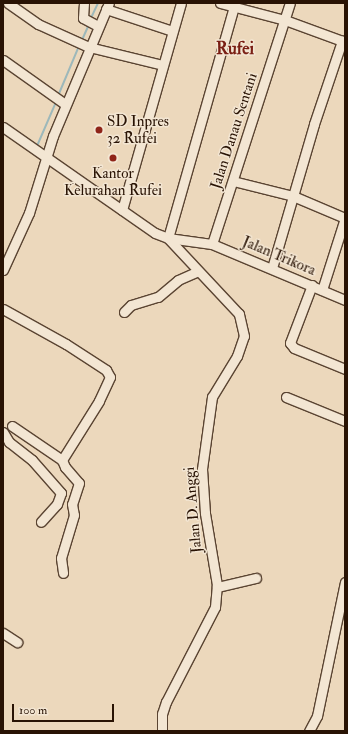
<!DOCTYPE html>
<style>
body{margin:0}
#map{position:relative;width:348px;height:734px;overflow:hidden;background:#ecd8bc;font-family:"IM FELL Double Pica",serif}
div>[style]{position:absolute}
.stream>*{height:2px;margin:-1px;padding:0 1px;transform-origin:1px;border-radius:1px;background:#9db8ba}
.roads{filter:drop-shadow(1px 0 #5a4432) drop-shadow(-1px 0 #5a4432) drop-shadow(0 1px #5a4432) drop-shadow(0 -1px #5a4432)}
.minor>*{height:9px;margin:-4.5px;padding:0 4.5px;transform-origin:4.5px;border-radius:4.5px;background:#f3e6d3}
.dots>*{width:11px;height:11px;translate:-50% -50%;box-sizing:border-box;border:2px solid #f3e6d3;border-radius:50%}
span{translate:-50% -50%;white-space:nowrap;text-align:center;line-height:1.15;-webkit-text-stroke:3px #f3e6d3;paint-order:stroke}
.poi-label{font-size:15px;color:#291304}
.left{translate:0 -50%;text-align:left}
.street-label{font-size:15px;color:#291304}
.quarter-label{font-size:17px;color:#7a1f14;font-weight:700}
.frame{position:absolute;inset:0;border:4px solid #291304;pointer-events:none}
.scale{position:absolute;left:12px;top:704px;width:102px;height:18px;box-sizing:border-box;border:2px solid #291304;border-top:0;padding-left:5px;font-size:12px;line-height:14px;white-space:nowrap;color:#291304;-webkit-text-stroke:3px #f3e6d3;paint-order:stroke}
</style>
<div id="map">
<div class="stream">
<i style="left:91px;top:18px;width:17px;rotate:-65deg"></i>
<i style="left:82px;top:40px;width:17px;rotate:-66deg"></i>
<i style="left:58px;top:96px;width:54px;rotate:-67.2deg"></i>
<i style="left:37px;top:146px;width:48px;rotate:-66.6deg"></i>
</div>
<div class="roads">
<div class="minor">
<i style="left:8px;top:3px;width:37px;rotate:35deg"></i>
<i style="left:38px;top:24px;width:56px;rotate:24.3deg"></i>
<i style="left:89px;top:47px;width:76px;rotate:13.7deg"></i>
<i style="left:84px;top:3px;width:15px;rotate:94deg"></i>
<i style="left:83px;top:18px;width:17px;rotate:28deg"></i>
<i style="left:220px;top:3px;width:67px;rotate:14.7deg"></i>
<i style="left:285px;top:20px;width:64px;rotate:20.1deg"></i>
<i style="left:106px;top:9px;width:70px;rotate:18.4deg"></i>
<i style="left:3px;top:60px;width:76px;rotate:35.4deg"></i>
<i style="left:3px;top:127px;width:185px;rotate:34.9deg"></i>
<i style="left:155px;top:233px;width:14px;rotate:21deg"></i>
<i style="left:168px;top:238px;width:44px;rotate:7.8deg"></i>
<i style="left:212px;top:244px;width:144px;rotate:22.8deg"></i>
<i style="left:233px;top:181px;width:62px;rotate:14deg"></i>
<i style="left:293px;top:196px;width:56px;rotate:22.9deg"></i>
<i style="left:122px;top:210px;width:215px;rotate:-74.1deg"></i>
<i style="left:212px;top:244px;width:253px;rotate:-72.1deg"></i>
<i style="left:272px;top:268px;width:150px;rotate:-73.7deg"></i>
<i style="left:314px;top:124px;width:88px;rotate:-71.4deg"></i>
<i style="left:3px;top:270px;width:63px;rotate:-65.5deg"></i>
<i style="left:29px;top:213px;width:81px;rotate:-72.7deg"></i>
<i style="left:53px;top:136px;width:144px;rotate:-67.2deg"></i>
<i style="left:312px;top:285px;width:62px;rotate:110.8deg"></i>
<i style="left:290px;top:343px;width:6px;rotate:51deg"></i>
<i style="left:294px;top:348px;width:55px;rotate:22.4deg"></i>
<i style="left:322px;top:290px;width:76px;rotate:-72.3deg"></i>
<i style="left:3px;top:309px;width:72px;rotate:29.1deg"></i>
<i style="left:66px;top:344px;width:48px;rotate:33deg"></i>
<i style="left:106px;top:370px;width:8px;rotate:60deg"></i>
<i style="left:110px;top:377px;width:26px;rotate:115deg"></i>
<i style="left:99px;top:401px;width:70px;rotate:122.1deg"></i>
<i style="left:62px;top:460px;width:8px;rotate:67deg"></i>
<i style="left:65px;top:467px;width:21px;rotate:49deg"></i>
<i style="left:79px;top:483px;width:22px;rotate:108deg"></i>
<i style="left:72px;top:504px;width:11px;rotate:80deg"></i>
<i style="left:74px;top:515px;width:45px;rotate:106.8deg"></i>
<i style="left:61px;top:558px;width:15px;rotate:82deg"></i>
<i style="left:124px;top:312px;width:10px;rotate:-45deg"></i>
<i style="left:131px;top:305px;width:28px;rotate:-17deg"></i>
<i style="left:158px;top:297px;width:26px;rotate:-40deg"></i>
<i style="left:178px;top:280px;width:22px;rotate:-24deg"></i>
<i style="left:286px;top:397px;width:64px;rotate:22.1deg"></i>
<i style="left:12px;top:426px;width:60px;rotate:34.2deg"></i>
<i style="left:3px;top:432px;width:12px;rotate:59deg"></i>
<i style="left:9px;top:442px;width:29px;rotate:38deg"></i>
<i style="left:32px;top:460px;width:44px;rotate:48.7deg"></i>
<i style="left:61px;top:493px;width:12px;rotate:110deg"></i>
<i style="left:57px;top:504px;width:24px;rotate:132deg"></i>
<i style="left:217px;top:587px;width:40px;rotate:-13deg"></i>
<i style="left:3px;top:633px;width:17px;rotate:33deg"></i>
<i style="left:162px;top:731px;width:17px;rotate:-90deg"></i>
<i style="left:162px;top:714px;width:13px;rotate:-72deg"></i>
<i style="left:166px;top:702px;width:107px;rotate:-62.7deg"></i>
<i style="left:215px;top:607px;width:22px;rotate:-85deg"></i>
<i style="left:217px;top:585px;width:73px;rotate:-99.5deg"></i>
<i style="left:205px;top:513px;width:44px;rotate:-93.9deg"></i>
<i style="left:202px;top:469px;width:73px;rotate:-82.1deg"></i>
<i style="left:212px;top:397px;width:48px;rotate:-58.6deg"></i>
<i style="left:237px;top:356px;width:21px;rotate:-71deg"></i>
<i style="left:244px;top:336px;width:23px;rotate:-103deg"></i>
<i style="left:239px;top:314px;width:104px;rotate:-133.1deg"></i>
<i style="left:168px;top:238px;width:240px;rotate:-74.1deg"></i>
<i style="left:309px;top:731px;width:17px;rotate:-62deg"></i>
<i style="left:317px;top:716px;width:137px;rotate:-78.2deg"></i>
</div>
</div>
<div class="dots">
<i style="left:99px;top:130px;background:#8f2418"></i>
<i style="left:113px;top:158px;background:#8f2418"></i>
</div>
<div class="poi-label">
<span class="left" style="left:107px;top:130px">SD Inpres<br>32 Rufei</span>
<span style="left:113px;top:182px">Kantor<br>Kelurahan Rufei</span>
</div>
<div class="street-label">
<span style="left:234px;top:131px;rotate:-72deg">Jalan Danau Sentani</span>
<span style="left:279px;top:256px;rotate:23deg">Jalan Trikora</span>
<span style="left:193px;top:510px;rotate:-95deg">Jalan D. Anggi</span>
</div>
<div class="quarter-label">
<span style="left:235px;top:49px">Rufei</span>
</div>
<div class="frame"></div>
<div class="scale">100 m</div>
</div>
